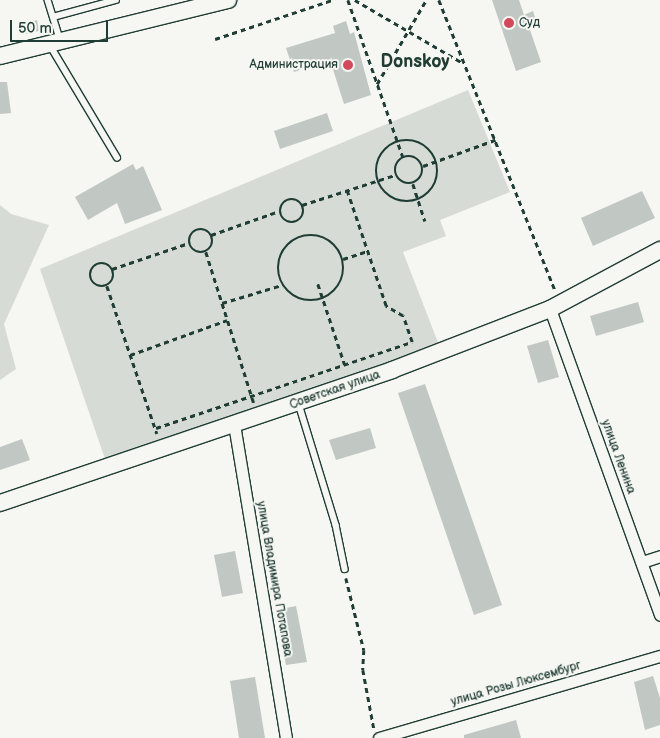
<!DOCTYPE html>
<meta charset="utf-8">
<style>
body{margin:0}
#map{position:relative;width:660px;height:738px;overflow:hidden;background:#f6f6f2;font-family:"Balsamiq Sans",sans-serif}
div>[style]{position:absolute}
.green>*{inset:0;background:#d6dbd6}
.building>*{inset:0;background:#c1c8c3}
.path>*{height:2.5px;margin-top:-1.25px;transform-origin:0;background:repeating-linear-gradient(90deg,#1f3d34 0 5px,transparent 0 9px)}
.path>.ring{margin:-1.25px;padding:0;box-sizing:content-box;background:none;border:2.5px solid #1f3d34;border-radius:50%}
.roads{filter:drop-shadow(1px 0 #1f3d34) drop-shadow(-1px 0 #1f3d34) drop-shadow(0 1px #1f3d34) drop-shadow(0 -1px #1f3d34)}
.lane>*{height:5.5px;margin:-2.75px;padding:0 2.75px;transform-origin:2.75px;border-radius:2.75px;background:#f6f6f2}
.street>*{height:11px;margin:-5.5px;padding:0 5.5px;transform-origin:5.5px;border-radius:5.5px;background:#f6f6f2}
.secondary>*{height:16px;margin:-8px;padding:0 8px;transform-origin:8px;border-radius:8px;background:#f6f6f2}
.dots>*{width:14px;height:14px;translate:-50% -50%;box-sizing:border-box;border:2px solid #f6f6f2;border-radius:50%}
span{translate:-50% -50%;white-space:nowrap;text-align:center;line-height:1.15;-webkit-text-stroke:4px #f6f6f2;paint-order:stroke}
.poi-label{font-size:12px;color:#1f3d34}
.left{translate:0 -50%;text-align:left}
.right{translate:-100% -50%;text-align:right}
.street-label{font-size:12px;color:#1f3d34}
.district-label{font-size:18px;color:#1f3d34;font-weight:700}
.scale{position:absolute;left:10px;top:20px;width:98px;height:22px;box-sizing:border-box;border:2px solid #1f3d34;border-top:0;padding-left:6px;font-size:15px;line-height:18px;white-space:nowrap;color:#1f3d34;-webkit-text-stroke:4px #f6f6f2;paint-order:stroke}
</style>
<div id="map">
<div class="green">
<i style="clip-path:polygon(468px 90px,510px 192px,440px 220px,446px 236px,403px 252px,439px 345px,105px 459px,40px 269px)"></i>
<i style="clip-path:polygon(0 205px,11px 214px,49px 225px,4px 324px,16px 369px,0 380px)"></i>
</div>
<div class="building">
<i style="clip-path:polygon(492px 0,519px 0,524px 15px,533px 11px,537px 24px,529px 27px,541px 62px,516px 71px)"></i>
<i style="clip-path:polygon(37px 20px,39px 31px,25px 34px,23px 24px)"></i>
<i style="clip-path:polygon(346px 21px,350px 34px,354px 32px,371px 95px,344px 104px,330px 60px,294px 72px,286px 48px,335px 33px,333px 26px)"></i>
<i style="clip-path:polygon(0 82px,7px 82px,11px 113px,0 114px)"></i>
<i style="clip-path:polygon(327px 113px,333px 131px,280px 149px,274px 131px)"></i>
<i style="clip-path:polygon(133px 164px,136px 170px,143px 166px,162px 210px,125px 224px,117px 203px,88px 220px,75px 197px)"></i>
<i style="clip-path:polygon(642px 191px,655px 218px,593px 246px,581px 218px)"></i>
<i style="clip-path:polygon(638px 302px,644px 322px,596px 336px,590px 316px)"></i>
<i style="clip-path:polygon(548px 340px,559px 377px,538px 383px,527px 346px)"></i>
<i style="clip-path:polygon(425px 384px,502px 605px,474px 615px,398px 393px)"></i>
<i style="clip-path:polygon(370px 428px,376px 448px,336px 460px,329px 440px)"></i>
<i style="clip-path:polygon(22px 439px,30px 460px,0 470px,0 447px)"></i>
<i style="clip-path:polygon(235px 551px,243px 593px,222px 597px,214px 555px)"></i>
<i style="clip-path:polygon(296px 606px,307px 662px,286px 665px,276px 610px)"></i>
<i style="clip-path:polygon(653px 676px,660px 698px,660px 725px,645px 730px,634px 682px)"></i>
<i style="clip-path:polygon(255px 677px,265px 738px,239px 738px,230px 681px)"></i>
<i style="clip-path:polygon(516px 720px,521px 738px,464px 738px,464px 735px)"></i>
</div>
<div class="path">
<i style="left:348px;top:0;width:166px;rotate:70.7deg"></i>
<i style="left:355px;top:0;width:125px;rotate:30.3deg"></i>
<i style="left:439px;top:0;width:312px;rotate:68.2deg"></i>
<i style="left:215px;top:39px;width:123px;rotate:-18.4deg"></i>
<i style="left:377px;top:84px;width:97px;rotate:-59.7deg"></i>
<i class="ring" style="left:376px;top:140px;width:59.5px;height:59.5px"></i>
<i class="ring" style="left:395px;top:156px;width:25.5px;height:25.5px"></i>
<i style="left:423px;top:166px;width:77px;rotate:-19.9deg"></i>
<i style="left:413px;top:184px;width:39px;rotate:72deg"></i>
<i class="ring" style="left:280px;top:199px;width:21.5px;height:21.5px"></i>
<i style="left:302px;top:205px;width:98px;rotate:-17.9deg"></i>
<i class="ring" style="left:189px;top:229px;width:21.5px;height:21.5px"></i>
<i class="ring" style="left:278px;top:235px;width:63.5px;height:63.5px"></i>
<i style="left:211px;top:235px;width:72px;rotate:-19.4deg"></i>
<i style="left:206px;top:252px;width:158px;rotate:72.4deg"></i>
<i style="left:343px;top:259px;width:25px;rotate:-18deg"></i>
<i class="ring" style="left:90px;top:263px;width:21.5px;height:21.5px"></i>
<i style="left:112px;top:269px;width:81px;rotate:-18.7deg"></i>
<i style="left:318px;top:284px;width:85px;rotate:71.6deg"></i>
<i style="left:107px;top:286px;width:156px;rotate:71.3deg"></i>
<i style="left:222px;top:303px;width:63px;rotate:-16.7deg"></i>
<i style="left:130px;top:355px;width:103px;rotate:-19.8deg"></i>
<i style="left:156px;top:428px;width:270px;rotate:-18.6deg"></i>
<i style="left:412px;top:342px;width:28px;rotate:-109deg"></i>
<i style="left:403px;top:316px;width:20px;rotate:-150deg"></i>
<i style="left:386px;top:306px;width:121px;rotate:-108.7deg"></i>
<i style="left:346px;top:578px;width:74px;rotate:76deg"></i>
<i style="left:364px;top:650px;width:20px;rotate:93deg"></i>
<i style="left:363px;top:670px;width:60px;rotate:79.4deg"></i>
</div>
<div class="roads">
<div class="lane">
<i style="left:48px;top:0;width:41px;rotate:72.9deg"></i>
<i style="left:53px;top:17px;width:65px;rotate:-15.1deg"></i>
<i style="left:50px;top:45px;width:131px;rotate:59.1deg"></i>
<i style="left:299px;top:404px;width:127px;rotate:73deg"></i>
<i style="left:336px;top:525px;width:45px;rotate:78.4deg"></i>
</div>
<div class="street">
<i style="left:550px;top:309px;width:325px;rotate:70.2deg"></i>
<i style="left:234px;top:424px;width:318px;rotate:80.6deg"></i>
<i style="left:642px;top:562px;width:19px;rotate:-18deg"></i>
<i style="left:379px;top:738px;width:293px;rotate:-16.3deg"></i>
</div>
<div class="secondary">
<i style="left:0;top:56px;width:235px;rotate:-13.8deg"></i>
<i style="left:0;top:503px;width:414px;rotate:-18.7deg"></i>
<i style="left:392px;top:370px;width:169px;rotate:-21.1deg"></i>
<i style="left:550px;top:309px;width:125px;rotate:-28.2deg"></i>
</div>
</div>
<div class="dots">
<i style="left:509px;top:23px;background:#d1495b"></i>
<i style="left:348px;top:65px;background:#d1495b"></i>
</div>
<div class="poi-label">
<span class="left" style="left:519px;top:23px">Суд</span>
<span class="right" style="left:338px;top:65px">Администрация</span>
</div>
<div class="street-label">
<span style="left:335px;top:390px;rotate:-19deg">Советская улица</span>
<span style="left:618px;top:457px;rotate:70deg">улица Ленина</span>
<span style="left:274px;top:579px;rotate:80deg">улица Владимира Потапова</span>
<span style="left:516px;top:684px;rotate:-16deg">улица Розы Люксембург</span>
</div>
<div class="district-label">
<span style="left:415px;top:62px">Donskoy</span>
</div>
<div class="scale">50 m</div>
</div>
